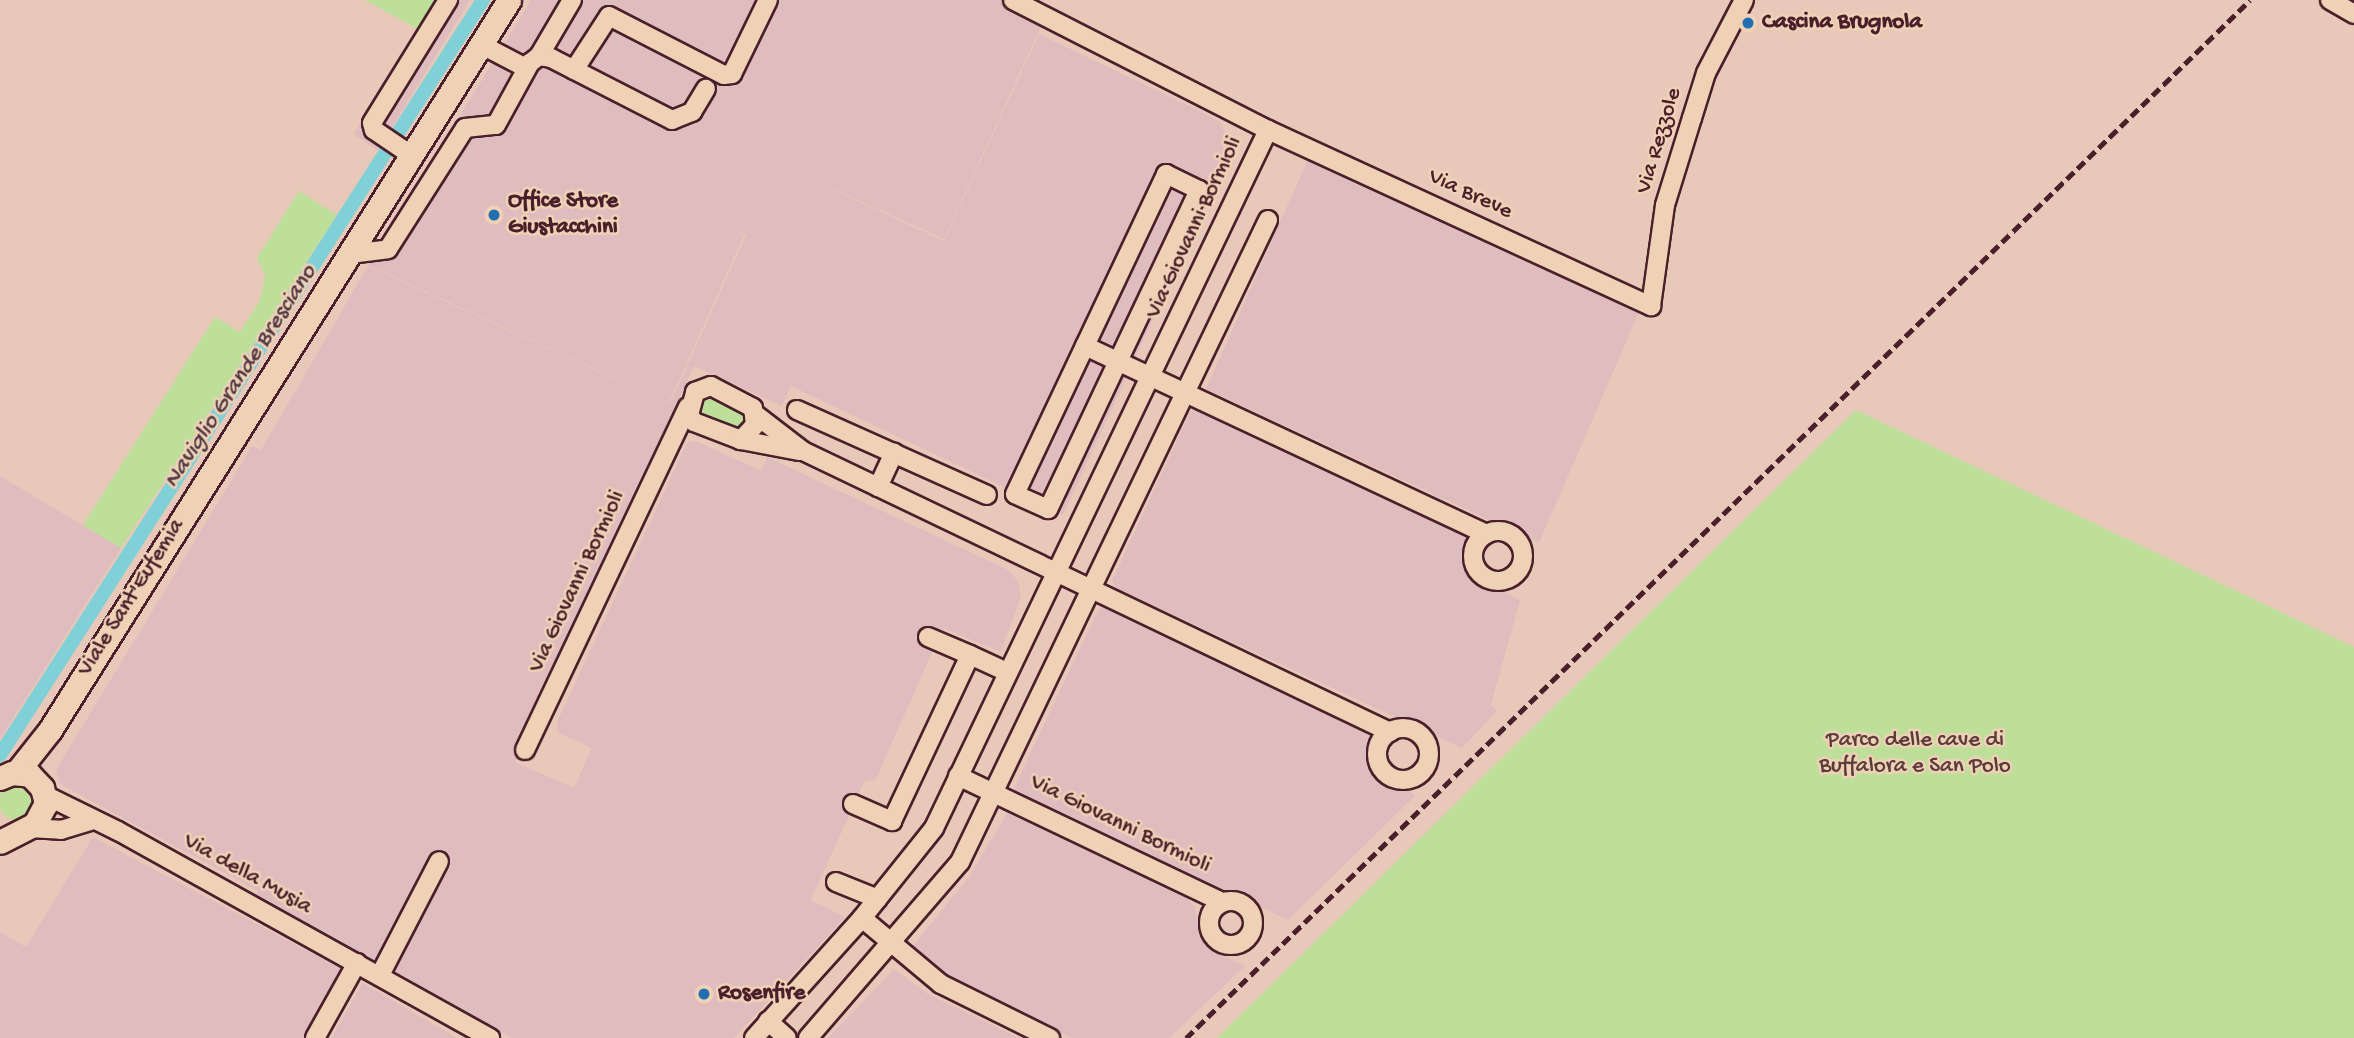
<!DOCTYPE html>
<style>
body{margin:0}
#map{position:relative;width:2354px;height:1038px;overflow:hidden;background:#e8c8b9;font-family:"Gochi Hand",sans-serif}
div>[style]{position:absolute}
.built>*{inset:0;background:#dfbdbe}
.green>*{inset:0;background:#bddf99}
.round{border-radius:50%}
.canal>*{height:14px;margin:-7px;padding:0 7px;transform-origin:7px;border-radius:7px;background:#7fd1d7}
.roads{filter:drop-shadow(2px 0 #4a1f2b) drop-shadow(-2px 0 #4a1f2b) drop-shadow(0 2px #4a1f2b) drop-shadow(0 -2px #4a1f2b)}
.minor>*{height:18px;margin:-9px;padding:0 9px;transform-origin:9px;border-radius:9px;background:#efd1b5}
.minor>.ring{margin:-9px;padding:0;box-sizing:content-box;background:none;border:18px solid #efd1b5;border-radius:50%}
.major>*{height:23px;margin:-11.5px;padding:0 11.5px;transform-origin:11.5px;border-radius:11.5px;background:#efd1b5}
.rail>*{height:4.5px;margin-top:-2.25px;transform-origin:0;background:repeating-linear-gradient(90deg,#4a1f2b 0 10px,transparent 0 15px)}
.dots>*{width:19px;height:19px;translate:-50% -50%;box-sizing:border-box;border:4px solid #efd1b5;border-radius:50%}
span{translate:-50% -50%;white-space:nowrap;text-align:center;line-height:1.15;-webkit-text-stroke:5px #efd1b5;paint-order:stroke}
.poi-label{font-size:23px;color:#4a1f2b;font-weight:700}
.left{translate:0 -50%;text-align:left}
.street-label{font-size:23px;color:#4a1f2b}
.park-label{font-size:23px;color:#5b3c3c}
.water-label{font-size:24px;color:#523a45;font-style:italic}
</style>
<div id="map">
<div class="built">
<i style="clip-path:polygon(441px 0,470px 0,378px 150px,353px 134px)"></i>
<i style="clip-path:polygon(531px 0,1001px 0,1044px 20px,944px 239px,762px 157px,944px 241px,1039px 34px,1202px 112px,1221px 123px,1229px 145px,1220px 174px,1063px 515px,791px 386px,782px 406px,694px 366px,515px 762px,574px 788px,592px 748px,558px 733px,557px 722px,687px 443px,696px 441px,761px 471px,767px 457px,1008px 570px,1018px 581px,1021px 596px,1001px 652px,943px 628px,876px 779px,864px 782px,811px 900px,845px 917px,734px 1038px,512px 1038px,393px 970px,254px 900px,258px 891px,60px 784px,56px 770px,252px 446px,261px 450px,368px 266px,670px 404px,746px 235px,711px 218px,744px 235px,669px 403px,368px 265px)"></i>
<i style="clip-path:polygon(1308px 159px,1417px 203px,1489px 245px,1640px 310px,1539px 543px,1206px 389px)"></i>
<i style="clip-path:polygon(1197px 409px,1455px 528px,1468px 541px,1470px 566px,1477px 577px,1520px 600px,1491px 705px,1497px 711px,1462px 748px,1116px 588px,1112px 581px,1190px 412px)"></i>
<i style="clip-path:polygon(0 476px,121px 548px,0 739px)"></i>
<i style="clip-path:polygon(1103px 607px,1357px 724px,1367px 731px,1376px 769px,1383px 779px,1416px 795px,1288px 920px,1017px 795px,1014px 788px,1098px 610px)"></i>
<i style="clip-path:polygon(1007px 813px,1185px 896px,1195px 907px,1202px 939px,1210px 949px,1245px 966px,1169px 1038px,1072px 1038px,942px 977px,911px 952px,912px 947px,968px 878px)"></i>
<i style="clip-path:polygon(93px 837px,345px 971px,309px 1038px,0 1038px,0 932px,26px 947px)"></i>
<i style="clip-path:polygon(894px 969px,928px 994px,1019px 1038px,828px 1038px)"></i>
<i style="clip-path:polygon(363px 983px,457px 1038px,331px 1038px)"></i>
</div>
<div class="green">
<i style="clip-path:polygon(365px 0,441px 0,421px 31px)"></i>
<i style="clip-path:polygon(299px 191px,337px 215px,121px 548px,83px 525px,215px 317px,240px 332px,260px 300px,265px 275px,257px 258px)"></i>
<i style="clip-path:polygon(712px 396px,744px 411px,748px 421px,739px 432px,701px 417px,700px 400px)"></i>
<i style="clip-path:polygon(1856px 410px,2354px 647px,2354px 1038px,1217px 1038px)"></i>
<i class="round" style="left:-1px;top:784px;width:36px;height:36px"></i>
</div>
<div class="canal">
<i style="left:0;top:755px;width:896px;rotate:-57.39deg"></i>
</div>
<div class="roads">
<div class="minor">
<i style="left:1013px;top:0;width:286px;rotate:27deg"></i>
<i style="left:1268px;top:130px;width:422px;rotate:24.7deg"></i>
<i style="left:1651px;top:306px;width:102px;rotate:-82.1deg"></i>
<i style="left:1665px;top:205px;width:91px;rotate:-72.8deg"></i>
<i style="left:1692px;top:118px;width:47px;rotate:-72.7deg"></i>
<i style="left:1706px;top:73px;width:82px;rotate:-62.5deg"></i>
<i style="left:2330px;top:0;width:28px;rotate:30deg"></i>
<i style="left:480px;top:44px;width:52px;rotate:27.6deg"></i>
<i style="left:539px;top:56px;width:65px;rotate:-59.5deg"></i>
<i style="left:574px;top:70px;width:64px;rotate:-57.1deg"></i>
<i style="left:609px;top:16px;width:129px;rotate:27.2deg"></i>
<i style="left:724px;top:75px;width:8px;rotate:-7deg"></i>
<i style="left:732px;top:74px;width:82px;rotate:-64.1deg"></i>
<i style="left:411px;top:155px;width:45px;rotate:-146deg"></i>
<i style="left:374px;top:130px;width:7px;rotate:-106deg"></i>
<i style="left:372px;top:123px;width:145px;rotate:-58.3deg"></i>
<i style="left:1166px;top:174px;width:37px;rotate:26deg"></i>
<i style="left:1199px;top:190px;width:353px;rotate:115.3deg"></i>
<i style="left:1048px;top:509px;width:36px;rotate:-156deg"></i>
<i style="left:1015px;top:494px;width:354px;rotate:-64.7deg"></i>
<i style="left:350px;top:254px;width:38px;rotate:-7deg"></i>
<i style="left:388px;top:249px;width:143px;rotate:-57.5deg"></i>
<i style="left:465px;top:128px;width:31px;rotate:-6deg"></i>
<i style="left:496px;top:125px;width:71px;rotate:-61.3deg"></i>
<i style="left:530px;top:63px;width:11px;rotate:-38deg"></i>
<i style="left:539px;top:56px;width:12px;rotate:9deg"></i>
<i style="left:551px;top:58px;width:136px;rotate:27.1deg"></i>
<i style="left:672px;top:120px;width:22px;rotate:-22deg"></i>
<i style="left:692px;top:112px;width:27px;rotate:-59deg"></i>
<i style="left:1085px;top:346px;width:443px;rotate:25.1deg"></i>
<i style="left:711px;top:386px;width:47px;rotate:27.6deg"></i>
<i style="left:753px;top:408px;width:17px;rotate:83deg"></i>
<i style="left:755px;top:425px;width:21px;rotate:133deg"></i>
<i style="left:741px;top:440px;width:50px;rotate:-159deg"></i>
<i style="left:694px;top:422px;width:9px;rotate:-126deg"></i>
<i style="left:689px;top:415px;width:24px;rotate:-75deg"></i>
<i style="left:695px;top:392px;width:17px;rotate:-21deg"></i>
<i style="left:797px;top:410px;width:208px;rotate:24.1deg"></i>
<i style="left:756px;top:415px;width:59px;rotate:37.5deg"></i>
<i style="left:803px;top:451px;width:651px;rotate:25.58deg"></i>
<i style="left:741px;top:440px;width:60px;rotate:10.6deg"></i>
<i style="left:878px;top:487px;width:38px;rotate:-65deg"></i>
<i class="ring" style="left:1473px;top:531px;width:32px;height:32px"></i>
<i style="left:928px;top:637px;width:46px;rotate:23.2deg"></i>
<i class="ring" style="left:1377px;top:728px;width:34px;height:34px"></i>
<i style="left:525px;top:750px;width:380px;rotate:-64.6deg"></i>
<i style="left:958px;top:776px;width:293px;rotate:25.5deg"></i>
<i style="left:45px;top:795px;width:81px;rotate:26.3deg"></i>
<i style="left:118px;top:831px;width:426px;rotate:29.1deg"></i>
<i style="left:853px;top:804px;width:43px;rotate:23.6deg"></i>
<i style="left:892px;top:821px;width:183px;rotate:-64.8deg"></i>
<i style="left:970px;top:655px;width:41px;rotate:24.7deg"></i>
<i style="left:28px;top:828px;width:33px;rotate:3deg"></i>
<i style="left:61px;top:830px;width:31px;rotate:-17deg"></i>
<i style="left:836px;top:882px;width:45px;rotate:22deg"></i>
<i class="ring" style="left:1209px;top:901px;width:26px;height:26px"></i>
<i style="left:862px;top:918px;width:103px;rotate:39.9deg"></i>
<i style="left:941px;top:984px;width:122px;rotate:26.4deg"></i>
<i style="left:380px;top:975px;width:128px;rotate:-62.6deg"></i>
<i style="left:768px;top:1021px;width:25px;rotate:42deg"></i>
<i style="left:315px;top:1038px;width:86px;rotate:-60.8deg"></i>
<i style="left:754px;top:1038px;width:161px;rotate:-48deg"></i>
<i style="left:862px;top:918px;width:115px;rotate:-51.3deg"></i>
<i style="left:934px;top:828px;width:774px;rotate:-64.43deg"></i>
<i style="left:808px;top:1038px;width:233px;rotate:-49.2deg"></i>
<i style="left:960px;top:862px;width:712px;rotate:-64.37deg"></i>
</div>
<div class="major">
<i style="left:16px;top:773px;width:55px;rotate:-51.7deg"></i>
<i style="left:50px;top:730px;width:862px;rotate:-57.84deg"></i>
<i style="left:0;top:778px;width:13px;rotate:-23deg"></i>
<i style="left:12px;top:773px;width:18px;rotate:6deg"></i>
<i style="left:30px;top:775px;width:18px;rotate:47deg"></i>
<i style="left:42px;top:788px;width:16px;rotate:75deg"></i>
<i style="left:46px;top:803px;width:24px;rotate:118deg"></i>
<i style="left:35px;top:824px;width:39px;rotate:153deg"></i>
</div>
</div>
<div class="rail">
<i style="left:1186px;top:1038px;width:1486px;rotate:-44.29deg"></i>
</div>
<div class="dots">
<i style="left:1748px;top:23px;background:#1f6fb2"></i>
<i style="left:494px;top:215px;background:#1f6fb2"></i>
<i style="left:704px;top:994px;background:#1f6fb2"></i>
</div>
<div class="poi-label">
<span class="left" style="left:1762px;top:23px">Cascina Brugnola</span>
<span class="left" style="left:508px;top:215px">Office Store<br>Giustacchini</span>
<span class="left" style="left:718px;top:994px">Rosenfire</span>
</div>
<div class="street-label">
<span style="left:1660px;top:141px;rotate:-73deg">Via Rezzole</span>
<span style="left:1470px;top:195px;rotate:25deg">Via Breve</span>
<span style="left:1195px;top:228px;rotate:-65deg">Via Giovanni Bormioli</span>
<span style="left:578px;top:582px;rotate:-65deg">Via Giovanni Bormioli</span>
<span style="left:132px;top:598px;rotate:-58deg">Viale Sant'Eufemia</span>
<span style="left:1120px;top:825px;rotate:26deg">Via Giovanni Bormioli</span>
<span style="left:247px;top:875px;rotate:29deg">Via della Musia</span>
</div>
<div class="park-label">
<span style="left:1915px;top:754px">Parco delle cave di<br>Buffalora e San Polo</span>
</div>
<div class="water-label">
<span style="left:241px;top:377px;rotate:-57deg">Naviglio Grande Bresciano</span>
</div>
</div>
